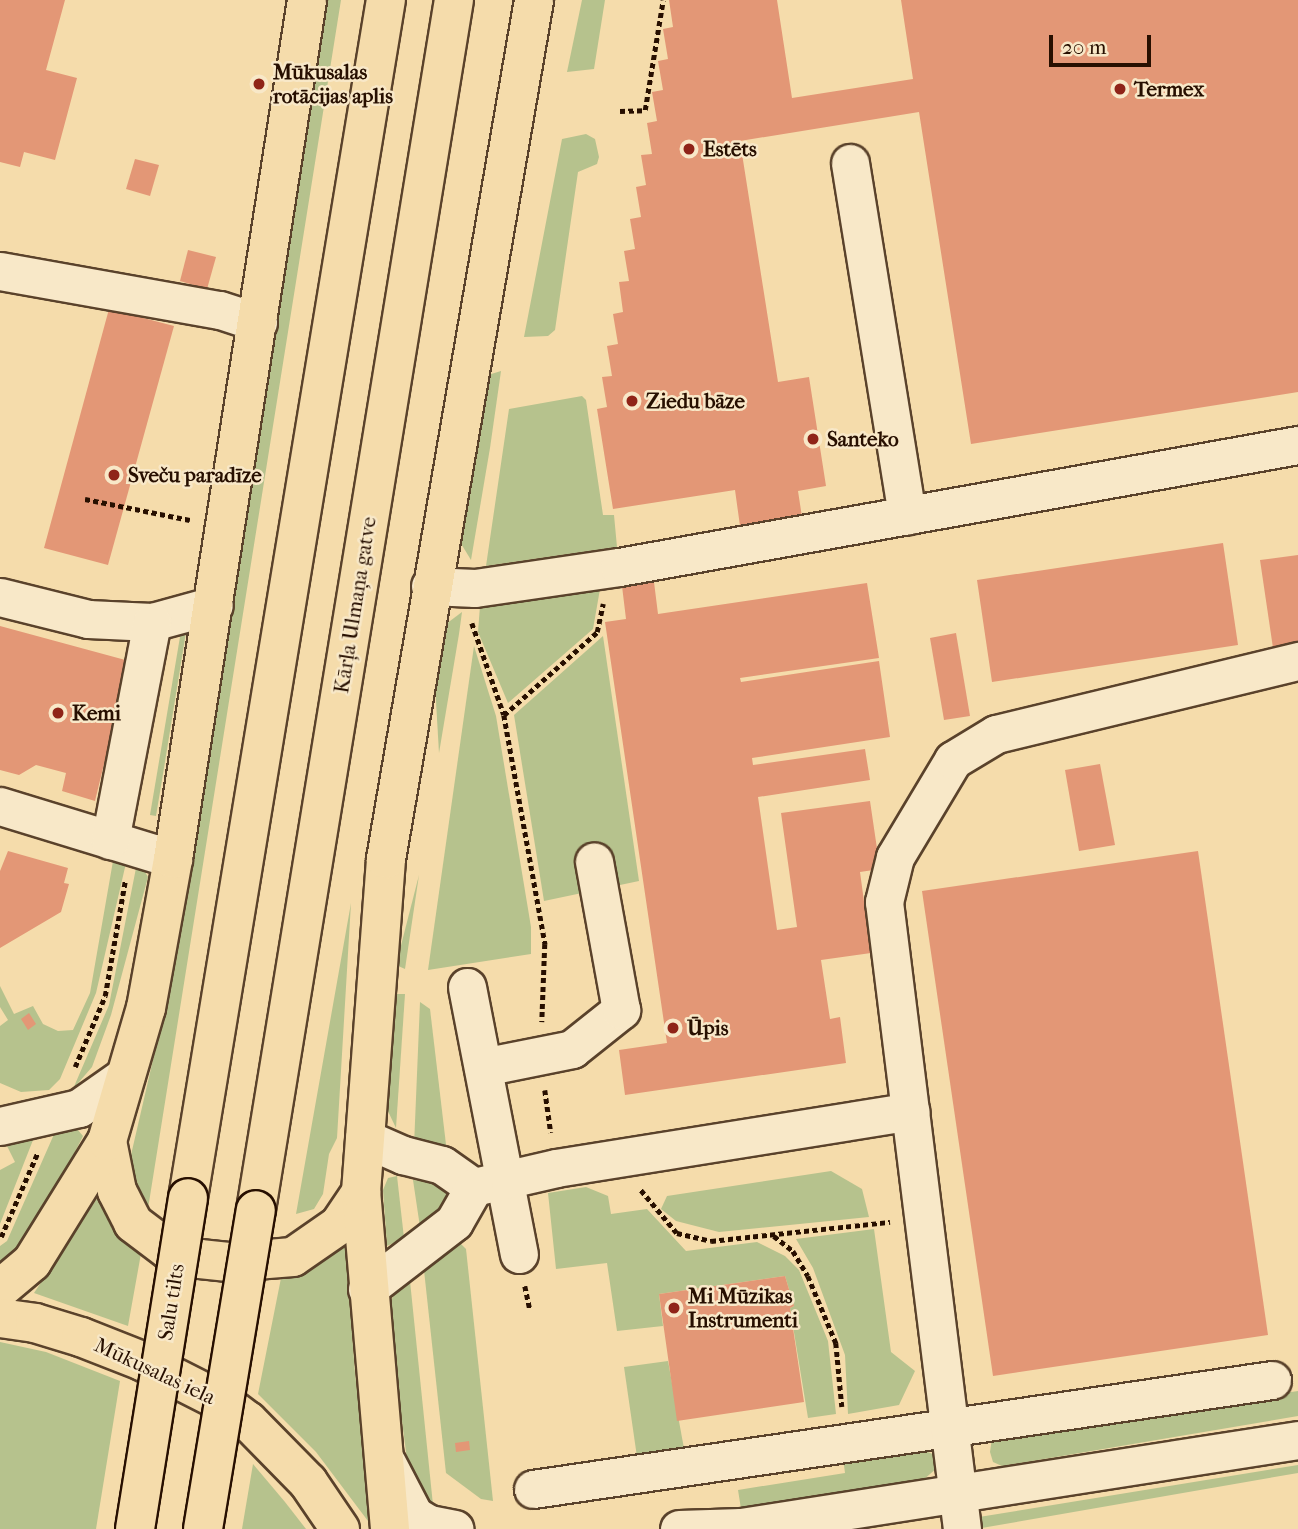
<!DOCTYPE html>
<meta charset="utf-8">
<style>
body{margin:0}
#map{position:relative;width:1298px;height:1529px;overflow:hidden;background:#f5dcab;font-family:"IM FELL French Canon",serif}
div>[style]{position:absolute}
.green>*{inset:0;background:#b6c28d}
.building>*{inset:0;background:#e39776}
.path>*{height:4.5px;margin-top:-2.25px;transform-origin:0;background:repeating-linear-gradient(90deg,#270f00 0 5px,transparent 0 8.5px)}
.roads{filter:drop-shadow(2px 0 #5a422b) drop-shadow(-2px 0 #5a422b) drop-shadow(0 2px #5a422b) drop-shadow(0 -2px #5a422b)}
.minor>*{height:37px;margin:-18.5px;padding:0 18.5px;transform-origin:18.5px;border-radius:18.5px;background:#f8e8c8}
.highway>*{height:38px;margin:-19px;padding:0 19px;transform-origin:19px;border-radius:19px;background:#f5dcab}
.bridges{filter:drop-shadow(2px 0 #270f00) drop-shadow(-2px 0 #270f00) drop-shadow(0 2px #270f00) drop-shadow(0 -2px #270f00)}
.highway-bridge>*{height:38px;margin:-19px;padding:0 19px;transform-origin:19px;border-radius:19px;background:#f5dcab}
.dots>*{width:19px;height:19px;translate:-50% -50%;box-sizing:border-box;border:4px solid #f8e8c8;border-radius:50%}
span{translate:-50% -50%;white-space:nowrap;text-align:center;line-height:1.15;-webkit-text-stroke:5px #f8e8c8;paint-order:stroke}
.poi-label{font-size:21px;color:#270f00;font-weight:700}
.left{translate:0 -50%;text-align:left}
.street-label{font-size:21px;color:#270f00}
.scale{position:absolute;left:1049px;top:35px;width:102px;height:32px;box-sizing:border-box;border:4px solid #270f00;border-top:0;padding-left:9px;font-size:21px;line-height:24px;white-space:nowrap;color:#270f00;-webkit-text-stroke:5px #f8e8c8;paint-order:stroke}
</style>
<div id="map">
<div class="green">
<i style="clip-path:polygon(327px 0,341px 0,147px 1215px,131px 1183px,131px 1155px,177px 956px)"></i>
<i style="clip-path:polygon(582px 0,605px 0,594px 69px,567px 72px)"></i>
<i style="clip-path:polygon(586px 134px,595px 139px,599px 157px,597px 164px,578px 172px,555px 330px,548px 336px,524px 337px,562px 139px)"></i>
<i style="clip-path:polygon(501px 371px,490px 448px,471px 560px,460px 542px,488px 375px)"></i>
<i style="clip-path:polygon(582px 396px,586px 400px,603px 515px,614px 515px,617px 547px,486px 566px,509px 409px)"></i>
<i style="clip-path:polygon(600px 589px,593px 629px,508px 703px,478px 632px,480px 606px)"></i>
<i style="clip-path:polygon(462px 612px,459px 634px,439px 753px,435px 684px,446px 624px)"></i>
<i style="clip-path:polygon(182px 625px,187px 626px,164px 768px,156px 816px,150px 815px)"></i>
<i style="clip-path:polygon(603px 636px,639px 881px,544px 901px,514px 715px)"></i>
<i style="clip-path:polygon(474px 646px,496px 716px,531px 927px,531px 954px,428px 970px)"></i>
<i style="clip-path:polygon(113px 861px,126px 863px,96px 993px,60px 1079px,49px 1090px,21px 1092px,0 1083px,0 1026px,8px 1020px,0 1007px,0 986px,14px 1014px,33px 1006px,43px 1024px,58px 1031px,73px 1030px,90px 993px)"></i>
<i style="clip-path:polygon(142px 867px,148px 877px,111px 1015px,92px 1067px,73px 1089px,109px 1005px,136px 868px)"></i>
<i style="clip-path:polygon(419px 875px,405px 969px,396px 965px)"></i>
<i style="clip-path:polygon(351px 903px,337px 1138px,329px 1154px,323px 1194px,314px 1209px,296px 1214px)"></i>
<i style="clip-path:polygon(397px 994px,405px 994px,396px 1128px,385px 1105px)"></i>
<i style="clip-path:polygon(420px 1002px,430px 1009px,447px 1153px,414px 1146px)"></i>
<i style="clip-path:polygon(77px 1129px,83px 1136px,66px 1170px,18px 1248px,0 1265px,0 1246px,7px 1241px,55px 1132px)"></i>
<i style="clip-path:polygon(35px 1135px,0 1224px,0 1170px,15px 1162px,6px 1144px)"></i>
<i style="clip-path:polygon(831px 1171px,862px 1189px,869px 1217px,719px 1232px,676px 1221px,661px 1209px,667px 1196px)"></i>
<i style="clip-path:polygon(397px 1176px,404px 1238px,387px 1246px,383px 1190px,388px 1178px)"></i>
<i style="clip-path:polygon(413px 1180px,441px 1183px,455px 1198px,420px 1227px)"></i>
<i style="clip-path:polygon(586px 1187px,608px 1196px,611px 1214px,647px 1209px,686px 1251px,757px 1242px,785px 1256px,799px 1270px,828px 1341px,836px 1414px,808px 1418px,790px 1308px,794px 1306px,785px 1276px,659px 1294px,663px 1326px,617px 1331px,607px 1263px,556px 1269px,548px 1193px)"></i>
<i style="clip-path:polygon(98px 1197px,124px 1235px,142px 1248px,128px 1326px,34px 1293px)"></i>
<i style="clip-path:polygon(874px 1229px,891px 1352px,915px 1371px,899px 1405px,848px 1414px,845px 1355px,813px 1268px,796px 1239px)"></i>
<i style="clip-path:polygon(345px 1237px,355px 1373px,374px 1529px,316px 1452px,258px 1394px,282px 1273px)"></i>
<i style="clip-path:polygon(457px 1240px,466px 1249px,493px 1501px,481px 1499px,446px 1473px,423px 1261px)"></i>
<i style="clip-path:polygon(405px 1276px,410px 1281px,433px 1505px,423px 1498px,408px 1467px,395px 1368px,390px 1302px)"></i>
<i style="clip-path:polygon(0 1342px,46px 1352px,120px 1381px,96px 1529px,0 1529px)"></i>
<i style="clip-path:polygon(668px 1361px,685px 1454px,637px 1457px,624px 1367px)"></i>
<i style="clip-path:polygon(1298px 1391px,1298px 1416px,1002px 1466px,993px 1462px,990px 1452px,992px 1438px)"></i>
<i style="clip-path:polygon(918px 1448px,935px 1455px,938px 1467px,922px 1481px,741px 1509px,738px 1490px,845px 1473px,843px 1458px)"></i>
<i style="clip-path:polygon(253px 1464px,285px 1502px,306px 1529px,242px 1529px)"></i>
<i style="clip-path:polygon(1298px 1465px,1298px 1473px,976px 1529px,979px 1517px)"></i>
</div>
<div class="building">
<i style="clip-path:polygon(0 0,65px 0,46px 70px,77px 78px,55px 160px,24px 152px,20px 167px,0 162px)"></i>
<i style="clip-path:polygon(669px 0,777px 0,792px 98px,913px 79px,901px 0,1298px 0,1298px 392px,971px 444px,919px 112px,740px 141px,778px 382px,809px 377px,826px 486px,798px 491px,802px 517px,740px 526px,735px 490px,613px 509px,597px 409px,607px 407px,602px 377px,612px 376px,607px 346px,618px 344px,613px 314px,623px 312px,619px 282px,629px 281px,624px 251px,635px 249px,630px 219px,641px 217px,636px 187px,646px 185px,641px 155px,652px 154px,647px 123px,657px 121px,652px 92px,663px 90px,658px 61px,668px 59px,663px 29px,673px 27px)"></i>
<i style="clip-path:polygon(135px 159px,159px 165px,150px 196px,126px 189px)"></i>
<i style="clip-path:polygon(188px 250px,216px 257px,207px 289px,180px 281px)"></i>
<i style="clip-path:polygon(109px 309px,174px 326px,108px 565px,44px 548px)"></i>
<i style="clip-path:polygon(1223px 543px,1238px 645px,992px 682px,977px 580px)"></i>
<i style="clip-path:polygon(1298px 555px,1298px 644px,1273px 648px,1260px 560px)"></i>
<i style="clip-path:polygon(654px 582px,658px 614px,867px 583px,879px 658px,740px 678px,741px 682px,879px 661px,890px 737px,752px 758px,753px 765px,865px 749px,870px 780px,758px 797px,777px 930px,797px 927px,781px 813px,870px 801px,880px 869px,860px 872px,871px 953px,821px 960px,830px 1019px,840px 1017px,846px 1063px,625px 1095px,619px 1050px,667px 1043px,605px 622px,626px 619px,622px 586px)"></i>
<i style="clip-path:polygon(0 626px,129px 661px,95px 801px,62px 791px,66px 773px,36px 765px,19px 775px,0 770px)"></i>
<i style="clip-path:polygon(956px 633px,970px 716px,944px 720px,930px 638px)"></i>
<i style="clip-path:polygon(1100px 764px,1115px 845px,1079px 851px,1065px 770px)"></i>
<i style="clip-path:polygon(8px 851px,68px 868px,64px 883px,69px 884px,61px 912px,0 948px,0 871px)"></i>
<i style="clip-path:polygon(1198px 851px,1268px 1335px,993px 1376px,922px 891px)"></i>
<i style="clip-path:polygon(29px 1013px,36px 1024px,28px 1030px,21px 1019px)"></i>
<i style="clip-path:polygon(785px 1276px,794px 1306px,790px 1308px,804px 1402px,677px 1421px,659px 1294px)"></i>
<i style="clip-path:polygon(469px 1441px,470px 1450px,456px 1452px,455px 1443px)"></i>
</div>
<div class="path">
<i style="left:620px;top:111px;width:25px;rotate:-2deg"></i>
<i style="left:645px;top:110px;width:111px;rotate:-80.7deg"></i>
<i style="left:85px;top:499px;width:107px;rotate:11.3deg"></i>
<i style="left:472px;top:623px;width:97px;rotate:70.8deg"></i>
<i style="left:504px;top:715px;width:233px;rotate:79.8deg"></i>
<i style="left:545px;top:944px;width:78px;rotate:92.2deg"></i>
<i style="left:504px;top:715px;width:125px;rotate:-41.7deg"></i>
<i style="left:597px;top:632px;width:29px;rotate:-78deg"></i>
<i style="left:75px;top:1067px;width:77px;rotate:-67.1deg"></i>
<i style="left:105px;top:996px;width:117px;rotate:-80.1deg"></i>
<i style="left:545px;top:1090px;width:43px;rotate:82.1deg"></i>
<i style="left:641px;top:1190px;width:56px;rotate:50.1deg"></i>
<i style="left:677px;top:1233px;width:35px;rotate:13deg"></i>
<i style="left:711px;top:1241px;width:180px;rotate:-6.1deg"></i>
<i style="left:774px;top:1236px;width:24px;rotate:38deg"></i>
<i style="left:793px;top:1251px;width:29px;rotate:59deg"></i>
<i style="left:808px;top:1276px;width:73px;rotate:67.3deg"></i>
<i style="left:836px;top:1343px;width:64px;rotate:84.6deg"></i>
<i style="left:1px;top:1237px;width:93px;rotate:-66.5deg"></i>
<i style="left:525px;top:1286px;width:25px;rotate:78deg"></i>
</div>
<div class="roads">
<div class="minor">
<i style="left:850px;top:163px;width:357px;rotate:80.8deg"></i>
<i style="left:0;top:271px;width:223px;rotate:10.1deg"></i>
<i style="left:220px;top:310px;width:40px;rotate:18deg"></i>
<i style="left:430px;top:586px;width:45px;rotate:2.5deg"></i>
<i style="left:475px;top:588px;width:146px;rotate:-8.3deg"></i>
<i style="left:619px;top:567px;width:690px;rotate:-10.19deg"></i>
<i style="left:0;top:597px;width:91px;rotate:14deg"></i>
<i style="left:88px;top:619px;width:64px;rotate:2.7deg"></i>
<i style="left:152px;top:622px;width:64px;rotate:-15.3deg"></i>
<i style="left:0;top:806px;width:181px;rotate:17deg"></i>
<i style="left:110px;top:840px;width:222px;rotate:-79.1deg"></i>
<i style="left:467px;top:987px;width:272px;rotate:79deg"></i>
<i style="left:483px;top:1067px;width:91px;rotate:-11.4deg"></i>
<i style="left:572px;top:1049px;width:63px;rotate:-38.5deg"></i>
<i style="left:621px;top:1010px;width:151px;rotate:-100.3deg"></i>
<i style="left:0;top:1126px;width:81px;rotate:-12.8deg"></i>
<i style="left:79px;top:1108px;width:57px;rotate:-35.1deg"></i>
<i style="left:364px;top:1138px;width:43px;rotate:23.6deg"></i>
<i style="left:403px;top:1155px;width:40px;rotate:14.4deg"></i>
<i style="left:442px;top:1165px;width:39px;rotate:35deg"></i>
<i style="left:474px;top:1187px;width:84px;rotate:-13deg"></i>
<i style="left:556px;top:1168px;width:359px;rotate:-9.1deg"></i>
<i style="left:367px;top:1289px;width:110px;rotate:-37.6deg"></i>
<i style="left:454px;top:1222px;width:40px;rotate:-60.3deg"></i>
<i style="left:387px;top:1463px;width:59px;rotate:62.6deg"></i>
<i style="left:414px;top:1515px;width:17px;rotate:31deg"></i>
<i style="left:429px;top:1524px;width:26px;rotate:11deg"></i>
<i style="left:533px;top:1489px;width:747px;rotate:-8.39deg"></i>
<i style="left:679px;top:1529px;width:62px;rotate:-1.8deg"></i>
<i style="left:741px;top:1527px;width:564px;rotate:-8.88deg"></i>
<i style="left:962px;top:1529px;width:632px;rotate:-97.09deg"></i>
<i style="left:884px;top:902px;width:46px;rotate:-76.3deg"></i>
<i style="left:895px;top:857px;width:113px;rotate:-59.1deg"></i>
<i style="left:953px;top:760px;width:50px;rotate:-31.2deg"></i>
<i style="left:996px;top:734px;width:311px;rotate:-13.6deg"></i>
</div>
<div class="highway">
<i style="left:107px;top:1141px;width:51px;rotate:78.7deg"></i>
<i style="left:117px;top:1191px;width:36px;rotate:63deg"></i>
<i style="left:133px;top:1223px;width:46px;rotate:37.1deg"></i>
<i style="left:170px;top:1251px;width:31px;rotate:15deg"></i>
<i style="left:200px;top:1259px;width:31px;rotate:6deg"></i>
<i style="left:231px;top:1262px;width:62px;rotate:-4.6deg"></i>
<i style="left:293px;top:1257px;width:56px;rotate:-34.8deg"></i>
<i style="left:339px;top:1225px;width:40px;rotate:-56deg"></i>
<i style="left:188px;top:1198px;width:1214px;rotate:-80.62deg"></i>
<i style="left:256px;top:1210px;width:1226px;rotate:-80.71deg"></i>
<i style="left:0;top:1289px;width:42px;rotate:-40.2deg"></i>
<i style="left:32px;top:1262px;width:142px;rotate:-58.2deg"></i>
<i style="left:107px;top:1141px;width:139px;rotate:-73.7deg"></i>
<i style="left:146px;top:1008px;width:151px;rotate:-79.7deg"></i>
<i style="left:173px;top:859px;width:869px;rotate:-81.13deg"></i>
<i style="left:0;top:1318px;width:35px;rotate:8deg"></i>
<i style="left:35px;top:1323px;width:48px;rotate:16.9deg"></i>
<i style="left:81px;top:1337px;width:66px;rotate:21.5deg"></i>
<i style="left:142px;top:1361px;width:89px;rotate:26.9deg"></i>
<i style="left:221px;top:1401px;width:34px;rotate:37deg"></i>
<i style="left:248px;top:1421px;width:86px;rotate:45.5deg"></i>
<i style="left:308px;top:1482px;width:57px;rotate:55.8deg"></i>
<i style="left:390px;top:1529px;width:338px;rotate:-94.9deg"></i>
<i style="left:361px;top:1192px;width:334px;rotate:-85.7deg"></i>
<i style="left:386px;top:859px;width:872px;rotate:-80.22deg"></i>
</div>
</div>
<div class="bridges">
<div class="highway-bridge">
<i style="left:135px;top:1529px;width:335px;rotate:-80.9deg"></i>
<i style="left:203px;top:1529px;width:323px;rotate:-80.6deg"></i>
</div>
</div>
<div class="dots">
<i style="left:259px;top:84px;background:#8f2418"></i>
<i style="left:1120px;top:89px;background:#8f2418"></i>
<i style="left:689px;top:149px;background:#8f2418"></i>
<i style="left:632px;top:401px;background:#8f2418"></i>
<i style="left:813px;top:439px;background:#8f2418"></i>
<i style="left:114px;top:475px;background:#8f2418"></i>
<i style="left:58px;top:713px;background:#8f2418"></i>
<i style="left:673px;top:1028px;background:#8f2418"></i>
<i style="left:674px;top:1308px;background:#8f2418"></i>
</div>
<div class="poi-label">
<span class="left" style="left:273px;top:84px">Mūkusalas<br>rotācijas aplis</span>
<span class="left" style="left:1134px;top:89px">Termex</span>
<span class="left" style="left:703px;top:149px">Estēts</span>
<span class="left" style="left:646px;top:401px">Ziedu bāze</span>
<span class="left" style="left:827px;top:439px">Santeko</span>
<span class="left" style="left:128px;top:475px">Sveču paradīze</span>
<span class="left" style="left:72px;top:713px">Kemi</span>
<span class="left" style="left:687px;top:1028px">Ūpis</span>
<span class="left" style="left:688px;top:1308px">Mi Mūzikas<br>Instrumenti</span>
</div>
<div class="street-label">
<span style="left:355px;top:605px;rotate:-81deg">Kārļa Ulmaņa gatve</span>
<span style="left:171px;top:1302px;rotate:-81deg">Salu tilts</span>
<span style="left:155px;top:1371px;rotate:25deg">Mūkusalas iela</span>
</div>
<div class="scale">20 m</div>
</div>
